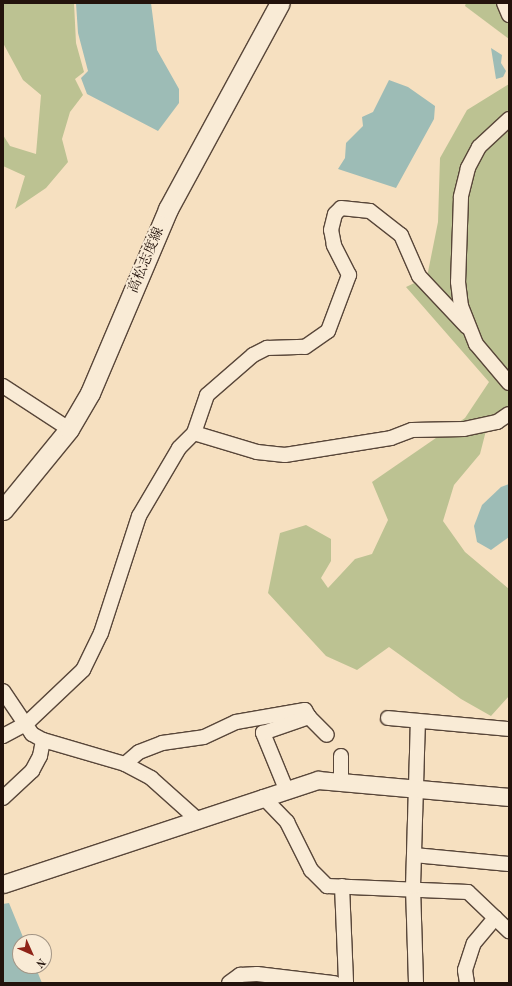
<!DOCTYPE html>
<meta charset="utf-8">
<style>
body{margin:0}
#map{position:relative;width:512px;height:986px;overflow:hidden;background:#f6e0c0;font-family:"Old Standard TT","Noto Serif JP",serif}
div>[style]{position:absolute}
.green>*{inset:0;background:#bcc292}
.water>*{inset:0;background:#9dbcb6}
.roads{filter:drop-shadow(1px 0 #584639) drop-shadow(-1px 0 #584639) drop-shadow(0 1px #584639) drop-shadow(0 -1px #584639)}
.minor>*{height:14px;margin:-7px;padding:0 7px;transform-origin:7px;border-radius:7px;background:#f9ebd6}
.tertiary>*{height:17px;margin:-8.5px;padding:0 8.5px;transform-origin:8.5px;border-radius:8.5px;background:#f9ebd6}
.secondary>*{height:19px;margin:-9.5px;padding:0 9.5px;transform-origin:9.5px;border-radius:9.5px;background:#f9ebd6}
span{translate:-50% -50%;white-space:nowrap;text-align:center;line-height:1.15;-webkit-text-stroke:4px #f9ebd6;paint-order:stroke}
.street-label{font-size:14px;color:#23130c}
.frame{position:absolute;inset:0;border:4px solid #23130c;pointer-events:none}
.north{position:absolute;left:12px;top:934px;width:40px;height:40px;box-sizing:border-box;background:#f9ebd6;border:1px solid #a39585;border-radius:50%;rotate:135deg;font-size:11px;font-weight:700;line-height:16px;text-align:center;color:#23130c}
.north::after{content:'';display:block;margin:auto;width:14px;height:18px;background:#8f2418;clip-path:polygon(50% 0,100% 100%,50% 72%,0 100%)}
</style>
<div id="map">
<div class="green">
<i style="clip-path:polygon(3px 3px,74px 3px,76px 43px,84px 72px,75px 79px,83px 95px,70px 112px,62px 139px,68px 162px,46px 188px,15px 209px,25px 176px,3px 166px,3px 135px,10px 146px,36px 154px,41px 95px,23px 80px,3px 43px)"></i>
<i style="clip-path:polygon(466px 3px,509px 3px,509px 39px,465px 6px)"></i>
<i style="clip-path:polygon(509px 84px,509px 407px,489px 419px,480px 454px,454px 485px,443px 521px,465px 552px,509px 589px,509px 696px,491px 716px,461px 699px,389px 647px,357px 670px,326px 656px,268px 593px,280px 533px,306px 525px,331px 539px,331px 561px,321px 578px,328px 588px,355px 559px,372px 554px,388px 520px,372px 482px,465px 418px,489px 382px,406px 287px,427px 277px,438px 222px,440px 158px,467px 110px)"></i>
</div>
<div class="water">
<i style="clip-path:polygon(76px 3px,151px 3px,157px 50px,179px 89px,179px 103px,158px 131px,87px 94px,81px 78px,88px 71px,78px 33px)"></i>
<i style="clip-path:polygon(491px 48px,502px 55px,501px 63px,506px 71px,503px 77px,496px 79px)"></i>
<i style="clip-path:polygon(389px 80px,408px 87px,435px 106px,434px 119px,396px 188px,338px 169px,345px 158px,346px 143px,363px 126px,362px 117px,373px 112px)"></i>
<i style="clip-path:polygon(509px 484px,509px 537px,491px 550px,477px 542px,474px 526px,482px 505px,501px 487px)"></i>
<i style="clip-path:polygon(9px 903px,25px 942px,20px 942px,20px 966px,35px 966px,42px 983px,3px 983px,3px 904px)"></i>
</div>
<div class="roads">
<div class="minor">
<i style="left:504px;top:3px;width:13px;rotate:67deg"></i>
<i style="left:509px;top:119px;width:41px;rotate:137deg"></i>
<i style="left:479px;top:147px;width:24px;rotate:118deg"></i>
<i style="left:468px;top:168px;width:30px;rotate:104deg"></i>
<i style="left:461px;top:197px;width:85px;rotate:92deg"></i>
<i style="left:458px;top:282px;width:24px;rotate:83deg"></i>
<i style="left:461px;top:306px;width:41px;rotate:68.5deg"></i>
<i style="left:476px;top:344px;width:51px;rotate:49.8deg"></i>
<i style="left:3px;top:386px;width:79px;rotate:33.1deg"></i>
<i style="left:194px;top:433px;width:66px;rotate:16.8deg"></i>
<i style="left:257px;top:452px;width:28px;rotate:6deg"></i>
<i style="left:285px;top:455px;width:107px;rotate:-9.1deg"></i>
<i style="left:391px;top:438px;width:22px;rotate:-21deg"></i>
<i style="left:412px;top:430px;width:52px;rotate:-1.1deg"></i>
<i style="left:464px;top:429px;width:34px;rotate:-12deg"></i>
<i style="left:497px;top:422px;width:14px;rotate:-34deg"></i>
<i style="left:3px;top:691px;width:52px;rotate:56deg"></i>
<i style="left:32px;top:734px;width:13px;rotate:29deg"></i>
<i style="left:43px;top:740px;width:85px;rotate:16.3deg"></i>
<i style="left:125px;top:764px;width:30px;rotate:28deg"></i>
<i style="left:151px;top:778px;width:63px;rotate:41.8deg"></i>
<i style="left:388px;top:718px;width:121px;rotate:5.2deg"></i>
<i style="left:3px;top:736px;width:26px;rotate:-28deg"></i>
<i style="left:26px;top:724px;width:79px;rotate:-43.5deg"></i>
<i style="left:83px;top:670px;width:41px;rotate:-64.1deg"></i>
<i style="left:101px;top:633px;width:123px;rotate:-72deg"></i>
<i style="left:139px;top:516px;width:79px;rotate:-59.5deg"></i>
<i style="left:179px;top:448px;width:21px;rotate:-45deg"></i>
<i style="left:194px;top:433px;width:40px;rotate:-71.1deg"></i>
<i style="left:207px;top:395px;width:61px;rotate:-41deg"></i>
<i style="left:253px;top:355px;width:16px;rotate:-27deg"></i>
<i style="left:267px;top:348px;width:38px;rotate:-2deg"></i>
<i style="left:305px;top:347px;width:28px;rotate:-35deg"></i>
<i style="left:328px;top:331px;width:60px;rotate:-69.4deg"></i>
<i style="left:349px;top:275px;width:34px;rotate:-117deg"></i>
<i style="left:334px;top:245px;width:15px;rotate:-101deg"></i>
<i style="left:331px;top:230px;width:16px;rotate:-76deg"></i>
<i style="left:335px;top:214px;width:8px;rotate:-45deg"></i>
<i style="left:341px;top:208px;width:29px;rotate:6deg"></i>
<i style="left:370px;top:211px;width:39px;rotate:38deg"></i>
<i style="left:401px;top:235px;width:45px;rotate:66.3deg"></i>
<i style="left:419px;top:276px;width:70px;rotate:46.7deg"></i>
<i style="left:341px;top:756px;width:26px;rotate:90deg"></i>
<i style="left:125px;top:764px;width:18px;rotate:-41deg"></i>
<i style="left:139px;top:752px;width:25px;rotate:-21deg"></i>
<i style="left:162px;top:743px;width:42px;rotate:-8.1deg"></i>
<i style="left:204px;top:737px;width:35px;rotate:-25deg"></i>
<i style="left:236px;top:722px;width:70px;rotate:-9.9deg"></i>
<i style="left:305px;top:710px;width:8px;rotate:60deg"></i>
<i style="left:286px;top:789px;width:61px;rotate:-112.3deg"></i>
<i style="left:263px;top:733px;width:49px;rotate:-19.2deg"></i>
<i style="left:309px;top:717px;width:25px;rotate:45deg"></i>
<i style="left:263px;top:797px;width:35px;rotate:46deg"></i>
<i style="left:287px;top:822px;width:54px;rotate:63.4deg"></i>
<i style="left:311px;top:870px;width:23px;rotate:45deg"></i>
<i style="left:327px;top:886px;width:141px;rotate:2.4deg"></i>
<i style="left:468px;top:892px;width:57px;rotate:43.6deg"></i>
<i style="left:3px;top:798px;width:40px;rotate:-43deg"></i>
<i style="left:32px;top:771px;width:17px;rotate:-62deg"></i>
<i style="left:40px;top:756px;width:16px;rotate:-79deg"></i>
<i style="left:414px;top:855px;width:95px;rotate:5.4deg"></i>
<i style="left:342px;top:886px;width:97px;rotate:87.6deg"></i>
<i style="left:229px;top:983px;width:14px;rotate:-36deg"></i>
<i style="left:240px;top:975px;width:17px;rotate:-3deg"></i>
<i style="left:257px;top:974px;width:78px;rotate:6.7deg"></i>
<i style="left:416px;top:983px;width:96px;rotate:-91.8deg"></i>
<i style="left:413px;top:887px;width:165px;rotate:-88.3deg"></i>
<i style="left:467px;top:983px;width:13px;rotate:-99deg"></i>
<i style="left:465px;top:970px;width:28px;rotate:-72deg"></i>
<i style="left:474px;top:943px;width:33px;rotate:-50deg"></i>
</div>
<div class="tertiary">
<i style="left:3px;top:884px;width:332px;rotate:-18.3deg"></i>
<i style="left:318px;top:780px;width:192px;rotate:5.1deg"></i>
</div>
<div class="secondary">
<i style="left:3px;top:510px;width:104px;rotate:-50.8deg"></i>
<i style="left:69px;top:429px;width:42px;rotate:-59.7deg"></i>
<i style="left:90px;top:393px;width:200px;rotate:-67deg"></i>
<i style="left:168px;top:209px;width:234px;rotate:-61.5deg"></i>
</div>
</div>
<div class="street-label">
<span style="left:146px;top:260px;rotate:-67deg">高松志度線</span>
</div>
<div class="frame"></div>
<div class="north">N</div>
</div>
